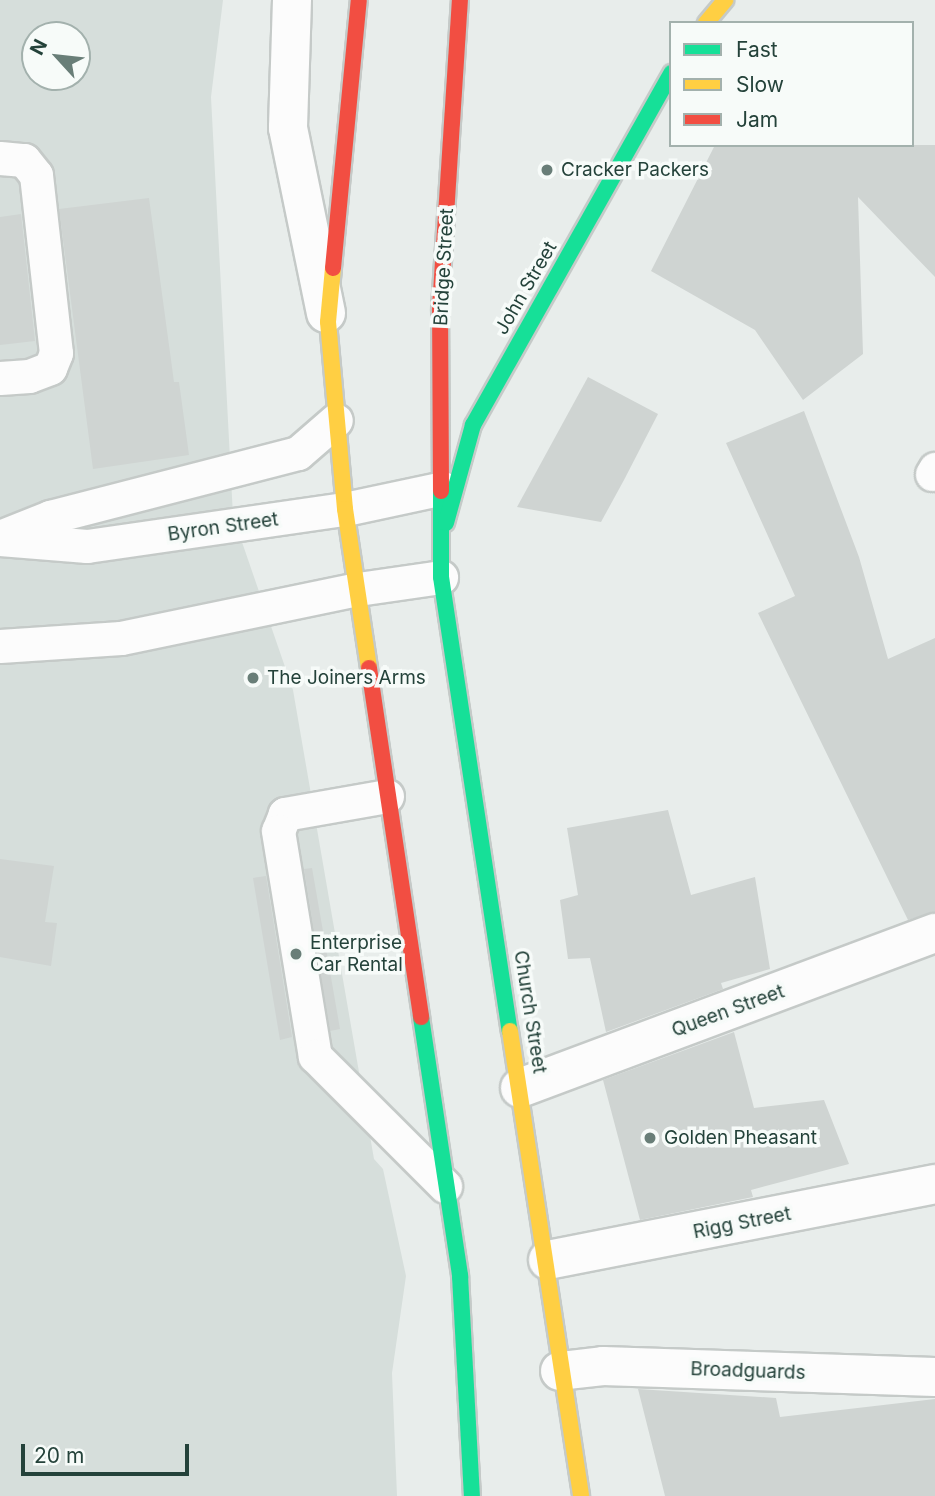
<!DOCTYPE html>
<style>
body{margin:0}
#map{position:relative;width:935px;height:1496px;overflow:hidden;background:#e8edeb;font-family:Inter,sans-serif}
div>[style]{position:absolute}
.built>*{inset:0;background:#d6dedb}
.building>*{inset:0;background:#cfd4d2}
.roads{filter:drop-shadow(2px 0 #c5cac8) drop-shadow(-2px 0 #c5cac8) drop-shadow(0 2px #c5cac8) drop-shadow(0 -2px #c5cac8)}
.lane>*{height:33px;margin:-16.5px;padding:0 16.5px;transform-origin:16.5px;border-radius:16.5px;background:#fcfcfc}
.street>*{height:38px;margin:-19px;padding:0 19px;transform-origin:19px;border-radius:19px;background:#fcfcfc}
.fast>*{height:16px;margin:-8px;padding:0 8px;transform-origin:8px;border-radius:8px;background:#16e098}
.slow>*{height:16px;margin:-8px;padding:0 8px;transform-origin:8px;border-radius:8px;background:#ffcf43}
.jam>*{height:16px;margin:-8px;padding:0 8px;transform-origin:8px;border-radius:8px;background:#f24e42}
.dots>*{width:19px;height:19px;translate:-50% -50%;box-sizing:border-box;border:4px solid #f7fbf9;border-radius:50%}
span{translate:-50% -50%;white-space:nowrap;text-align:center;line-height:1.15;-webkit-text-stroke:7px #f7fbf9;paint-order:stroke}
.poi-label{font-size:19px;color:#24423a}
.left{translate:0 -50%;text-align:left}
.street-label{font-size:19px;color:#24423a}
.legend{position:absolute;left:669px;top:21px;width:245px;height:126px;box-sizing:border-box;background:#f7fbf9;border:2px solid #a3b1ad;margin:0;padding:9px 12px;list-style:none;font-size:21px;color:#24423a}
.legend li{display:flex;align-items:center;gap:14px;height:35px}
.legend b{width:35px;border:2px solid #a3b1ad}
.north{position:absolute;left:21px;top:21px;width:70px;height:70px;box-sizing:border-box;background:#f7fbf9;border:2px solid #a3b1ad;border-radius:50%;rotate:297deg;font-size:19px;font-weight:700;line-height:28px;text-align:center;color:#24423a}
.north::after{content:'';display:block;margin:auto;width:24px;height:32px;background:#697e78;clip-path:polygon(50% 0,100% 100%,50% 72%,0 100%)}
.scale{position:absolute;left:21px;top:1444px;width:168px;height:32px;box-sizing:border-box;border:4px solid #24423a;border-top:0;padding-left:9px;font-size:21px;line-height:24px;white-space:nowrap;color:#24423a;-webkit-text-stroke:5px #f7fbf9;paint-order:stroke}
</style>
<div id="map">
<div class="built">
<i style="clip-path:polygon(evenodd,0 0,223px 0,211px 97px,233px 516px,293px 690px,374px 1159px,383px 1169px,406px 1276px,392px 1373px,397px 1496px,0 1496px,0 0,35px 35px,77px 35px,77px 77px,35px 77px,35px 35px)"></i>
</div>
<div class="building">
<i style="clip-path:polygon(715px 145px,935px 145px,935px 277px,858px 197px,863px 354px,803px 400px,755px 330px,651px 271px)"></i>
<i style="clip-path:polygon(149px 198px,174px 382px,179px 382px,189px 455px,93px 469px,59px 209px)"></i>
<i style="clip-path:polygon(21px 214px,35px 341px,0 345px,0 217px)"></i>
<i style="clip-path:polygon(588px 377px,658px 414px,624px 480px,601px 522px,517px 507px)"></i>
<i style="clip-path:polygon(804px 411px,859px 557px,888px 659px,935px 638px,935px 912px,908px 920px,758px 613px,795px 596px,726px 443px)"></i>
<i style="clip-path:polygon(668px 810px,691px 895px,755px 877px,770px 969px,721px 983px,723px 989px,606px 1032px,590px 958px,568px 959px,560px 900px,578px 895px,567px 828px)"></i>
<i style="clip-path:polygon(0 859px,54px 866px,45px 922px,57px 923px,51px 966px,0 957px)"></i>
<i style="clip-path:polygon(312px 868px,340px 1029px,330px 1031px,304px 869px)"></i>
<i style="clip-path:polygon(266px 876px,292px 1037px,280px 1040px,253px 878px)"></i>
<i style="clip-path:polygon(734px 1032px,754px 1108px,824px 1100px,849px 1164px,751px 1190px,753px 1197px,640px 1220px,603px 1080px)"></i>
<i style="clip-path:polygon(638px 1389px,776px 1398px,780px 1417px,935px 1399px,935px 1496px,665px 1496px)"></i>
</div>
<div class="roads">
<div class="lane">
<i style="left:0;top:158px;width:24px;rotate:5deg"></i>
<i style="left:24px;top:160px;width:19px;rotate:51deg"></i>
<i style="left:36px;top:175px;width:179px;rotate:83.6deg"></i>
<i style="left:56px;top:353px;width:16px;rotate:112deg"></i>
<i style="left:50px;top:368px;width:22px;rotate:159deg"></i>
<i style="left:29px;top:376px;width:29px;rotate:176deg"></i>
<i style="left:932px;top:474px;width:6px;rotate:-59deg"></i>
<i style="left:2px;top:536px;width:52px;rotate:-21.6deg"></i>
<i style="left:50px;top:517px;width:256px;rotate:-14.5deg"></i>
<i style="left:298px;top:453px;width:50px;rotate:-41deg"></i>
<i style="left:0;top:539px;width:87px;rotate:4.6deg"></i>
<i style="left:87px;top:546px;width:261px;rotate:-8.2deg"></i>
<i style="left:345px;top:509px;width:100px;rotate:-12.1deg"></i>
<i style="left:0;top:646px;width:121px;rotate:-3.8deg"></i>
<i style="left:121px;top:638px;width:242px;rotate:-11.7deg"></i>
<i style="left:358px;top:589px;width:84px;rotate:-8.2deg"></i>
<i style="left:387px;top:796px;width:104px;rotate:170deg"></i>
<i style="left:285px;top:814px;width:18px;rotate:112deg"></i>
<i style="left:278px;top:831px;width:228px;rotate:80.7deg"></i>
<i style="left:315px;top:1056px;width:184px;rotate:45deg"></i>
</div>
<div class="street">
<i style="left:292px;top:0;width:128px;rotate:91.8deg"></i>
<i style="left:288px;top:128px;width:189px;rotate:78.4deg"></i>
<i style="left:520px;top:1088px;width:443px;rotate:-20.5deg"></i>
<i style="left:548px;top:1260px;width:394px;rotate:-11.1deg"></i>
<i style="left:560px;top:1371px;width:43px;rotate:-6.6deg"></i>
<i style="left:603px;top:1366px;width:332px;rotate:1.9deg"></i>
</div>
<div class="fast">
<i style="left:441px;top:491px;width:86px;rotate:90deg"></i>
<i style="left:441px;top:577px;width:459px;rotate:81.4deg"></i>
<i style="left:446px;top:523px;width:102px;rotate:-74.6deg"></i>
<i style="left:473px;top:425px;width:404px;rotate:-60.6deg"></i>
<i style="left:421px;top:1017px;width:262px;rotate:81.4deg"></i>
<i style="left:460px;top:1276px;width:220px;rotate:86.9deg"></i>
</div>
<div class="slow">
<i style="left:706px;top:23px;width:30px;rotate:-50deg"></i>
<i style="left:333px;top:268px;width:54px;rotate:95.3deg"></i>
<i style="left:328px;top:322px;width:188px;rotate:84.8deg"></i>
<i style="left:345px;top:509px;width:161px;rotate:81.4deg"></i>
<i style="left:510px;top:1031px;width:470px;rotate:81.3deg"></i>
</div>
<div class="jam">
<i style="left:333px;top:268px;width:269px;rotate:-84.5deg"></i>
<i style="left:441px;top:491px;width:183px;rotate:-90.3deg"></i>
<i style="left:440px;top:308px;width:309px;rotate:-86.3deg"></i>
<i style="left:369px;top:668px;width:353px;rotate:81.5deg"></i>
</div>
</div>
<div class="dots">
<i style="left:547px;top:170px;background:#697e78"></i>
<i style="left:253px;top:678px;background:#697e78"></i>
<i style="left:296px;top:954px;background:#697e78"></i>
<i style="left:650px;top:1138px;background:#697e78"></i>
</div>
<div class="poi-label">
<span class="left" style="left:561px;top:170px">Cracker Packers</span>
<span class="left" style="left:267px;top:678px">The Joiners Arms</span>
<span class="left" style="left:310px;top:954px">Enterprise<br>Car Rental</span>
<span class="left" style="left:664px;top:1138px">Golden Pheasant</span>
</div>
<div class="street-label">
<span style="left:444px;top:267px;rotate:-87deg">Bridge Street</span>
<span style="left:526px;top:288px;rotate:-60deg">John Street</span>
<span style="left:223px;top:527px;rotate:-8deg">Byron Street</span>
<span style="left:728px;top:1011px;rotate:-20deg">Queen Street</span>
<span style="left:530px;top:1012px;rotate:81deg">Church Street</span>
<span style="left:742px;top:1223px;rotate:-11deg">Rigg Street</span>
<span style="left:748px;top:1371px;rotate:2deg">Broadguards</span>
</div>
<ul class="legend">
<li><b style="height:9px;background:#16e098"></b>Fast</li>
<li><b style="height:9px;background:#ffcf43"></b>Slow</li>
<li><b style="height:9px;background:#f24e42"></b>Jam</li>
</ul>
<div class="north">N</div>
<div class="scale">20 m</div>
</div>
